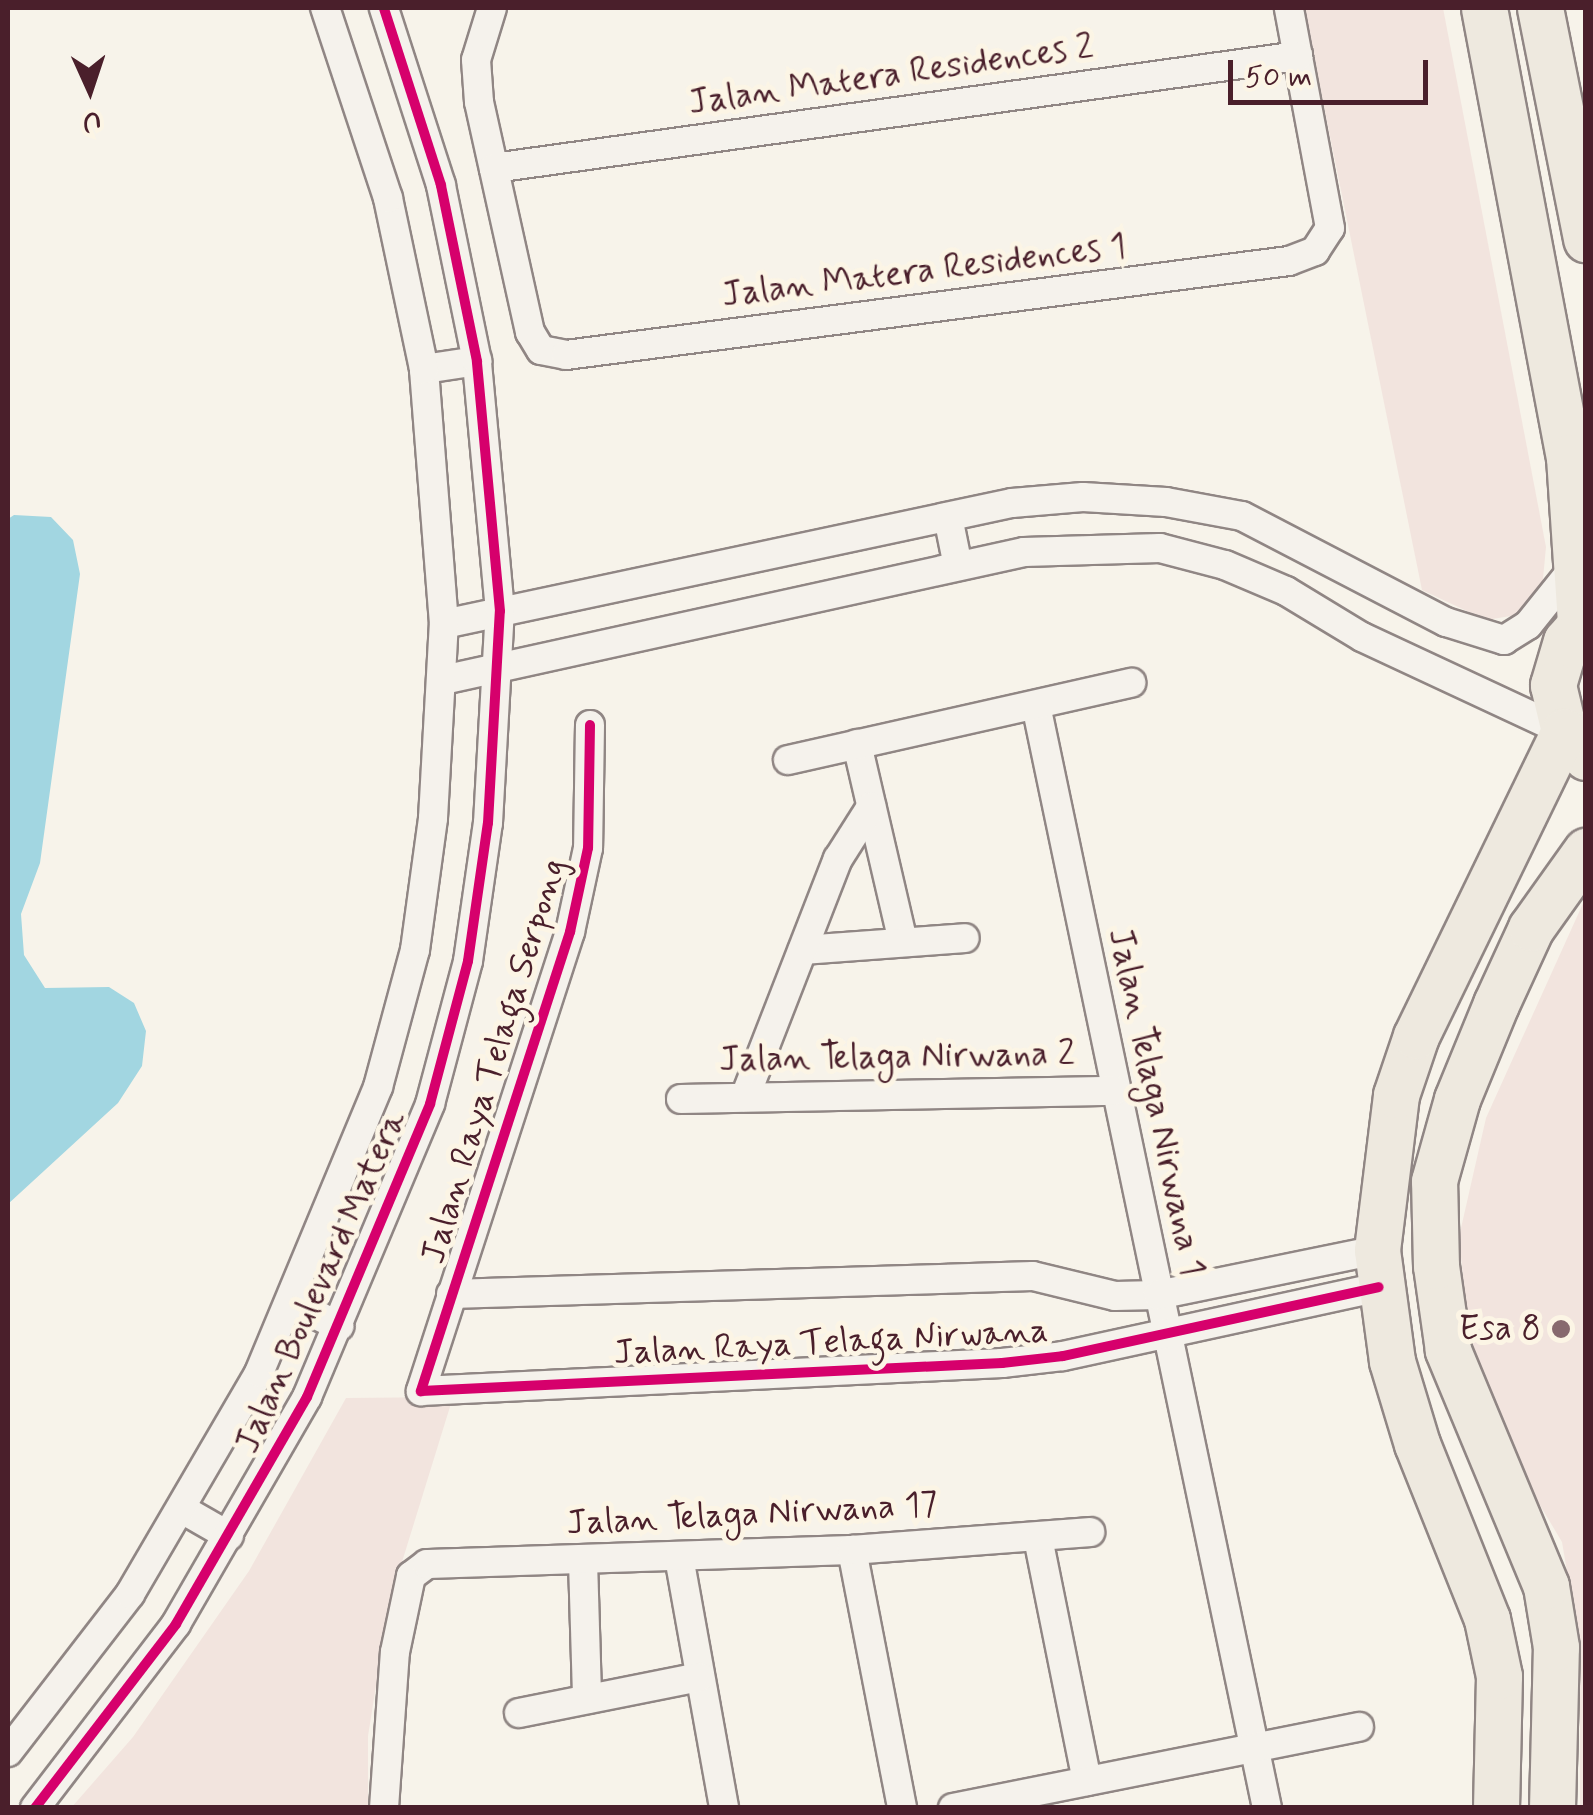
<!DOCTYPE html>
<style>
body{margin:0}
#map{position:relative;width:1593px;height:1815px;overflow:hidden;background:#f7f3ea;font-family:Mynerve,sans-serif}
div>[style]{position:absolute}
.built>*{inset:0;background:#f2e4de}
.water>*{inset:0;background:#a2d6e1}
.roads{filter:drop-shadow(2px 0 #908684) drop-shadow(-2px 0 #908684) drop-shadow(0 2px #908684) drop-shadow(0 -2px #908684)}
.street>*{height:28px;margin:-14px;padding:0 14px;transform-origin:14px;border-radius:14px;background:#f5f2ec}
.primary>*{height:45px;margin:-22.5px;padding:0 22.5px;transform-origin:22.5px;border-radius:22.5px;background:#eee9df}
.cycleway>*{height:10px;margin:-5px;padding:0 5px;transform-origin:5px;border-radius:5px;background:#d6006c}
.dots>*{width:28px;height:28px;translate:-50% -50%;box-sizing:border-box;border:5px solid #fcf5e5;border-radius:50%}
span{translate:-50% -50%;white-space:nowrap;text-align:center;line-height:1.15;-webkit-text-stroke:10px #fcf5e5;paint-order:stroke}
.street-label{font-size:35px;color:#4a1f2b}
.poi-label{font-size:35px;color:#4a1f2b}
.right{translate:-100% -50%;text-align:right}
.frame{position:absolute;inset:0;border:10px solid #4a1f2b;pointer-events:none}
.north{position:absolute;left:40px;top:40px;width:100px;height:100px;-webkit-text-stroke:8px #fcf5e5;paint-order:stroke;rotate:177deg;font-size:28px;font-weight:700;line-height:40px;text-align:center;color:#4a1f2b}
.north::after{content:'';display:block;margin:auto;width:35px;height:45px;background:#4a1f2b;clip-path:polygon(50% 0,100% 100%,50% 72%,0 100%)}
.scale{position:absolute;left:1228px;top:60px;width:200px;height:45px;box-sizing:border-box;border:5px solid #4a1f2b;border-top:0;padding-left:12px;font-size:30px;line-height:35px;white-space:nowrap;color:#4a1f2b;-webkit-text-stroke:8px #fcf5e5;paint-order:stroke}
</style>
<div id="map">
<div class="built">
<i style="clip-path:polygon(1304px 8px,1443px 8px,1546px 547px,1542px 589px,1517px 615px,1486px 620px,1422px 590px)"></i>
<i style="clip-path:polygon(1585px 899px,1585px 1807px,1580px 1807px,1580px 1648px,1562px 1542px,1516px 1465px,1472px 1367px,1459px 1237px,1486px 1118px)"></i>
<i style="clip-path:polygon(453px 1397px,389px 1604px,368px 1736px,368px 1807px,71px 1808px,133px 1737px,249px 1571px,346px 1398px)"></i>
</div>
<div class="water">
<i style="clip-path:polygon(14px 515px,51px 517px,73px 540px,80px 574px,40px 863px,21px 914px,24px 955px,45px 988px,109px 987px,134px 1003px,146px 1031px,142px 1066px,118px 1103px,8px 1204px,8px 519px)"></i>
</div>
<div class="roads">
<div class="street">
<i style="left:492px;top:8px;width:54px;rotate:107.1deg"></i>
<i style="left:476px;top:60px;width:42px;rotate:85.9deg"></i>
<i style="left:479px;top:102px;width:236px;rotate:77.5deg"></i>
<i style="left:530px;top:332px;width:21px;rotate:59deg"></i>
<i style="left:541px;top:350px;width:25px;rotate:11deg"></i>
<i style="left:566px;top:355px;width:729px;rotate:-7.41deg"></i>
<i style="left:1289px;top:261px;width:28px;rotate:-21deg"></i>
<i style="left:1315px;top:251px;width:27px;rotate:-57deg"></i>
<i style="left:1330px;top:228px;width:224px;rotate:-100.6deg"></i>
<i style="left:494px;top:168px;width:812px;rotate:-7.93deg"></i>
<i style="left:424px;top:369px;width:54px;rotate:-8.6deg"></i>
<i style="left:948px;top:517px;width:50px;rotate:78.5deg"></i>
<i style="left:444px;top:624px;width:581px;rotate:-12.03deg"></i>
<i style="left:1012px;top:503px;width:71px;rotate:-4.8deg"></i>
<i style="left:1083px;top:497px;width:83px;rotate:3.4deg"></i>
<i style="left:1166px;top:502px;width:77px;rotate:10.4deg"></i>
<i style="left:1242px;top:516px;width:230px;rotate:27.5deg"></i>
<i style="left:1446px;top:622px;width:61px;rotate:17.2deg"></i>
<i style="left:1504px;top:640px;width:28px;rotate:-32deg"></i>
<i style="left:1528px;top:625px;width:77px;rotate:-51.3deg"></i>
<i style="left:443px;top:680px;width:595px;rotate:-12.42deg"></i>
<i style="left:1024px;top:552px;width:136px;rotate:-1.7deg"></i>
<i style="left:1160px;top:548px;width:67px;rotate:14.7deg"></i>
<i style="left:1225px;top:565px;width:66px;rotate:23.1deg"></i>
<i style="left:1286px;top:591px;width:89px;rotate:31.2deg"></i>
<i style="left:1362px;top:637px;width:223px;rotate:25deg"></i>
<i style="left:1036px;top:705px;width:1127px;rotate:78.17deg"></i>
<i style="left:590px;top:725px;width:123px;rotate:90.9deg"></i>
<i style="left:588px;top:848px;width:86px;rotate:102.1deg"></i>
<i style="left:570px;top:932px;width:483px;rotate:108deg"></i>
<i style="left:421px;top:1391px;width:582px;rotate:-2.76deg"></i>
<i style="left:1002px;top:1363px;width:61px;rotate:-6.5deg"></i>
<i style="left:1063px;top:1356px;width:323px;rotate:-12.3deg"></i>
<i style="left:857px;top:744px;width:203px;rotate:76.9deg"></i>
<i style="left:788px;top:760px;width:352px;rotate:-12.7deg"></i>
<i style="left:803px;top:950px;width:162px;rotate:-4.2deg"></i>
<i style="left:745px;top:1097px;width:256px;rotate:-68.7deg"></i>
<i style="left:838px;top:859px;width:62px;rotate:-57.6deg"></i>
<i style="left:681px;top:1099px;width:434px;rotate:-1.1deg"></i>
<i style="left:451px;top:1294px;width:582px;rotate:-1.77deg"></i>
<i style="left:1033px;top:1276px;width:84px;rotate:13.7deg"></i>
<i style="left:1115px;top:1296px;width:43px;rotate:-1.3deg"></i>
<i style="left:1158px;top:1295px;width:224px;rotate:-11.6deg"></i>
<i style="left:290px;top:1302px;width:55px;rotate:26.1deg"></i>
<i style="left:182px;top:1509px;width:54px;rotate:29.9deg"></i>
<i style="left:1038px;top:1538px;width:248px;rotate:78.6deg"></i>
<i style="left:852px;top:1550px;width:263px;rotate:79deg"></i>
<i style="left:679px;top:1557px;width:255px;rotate:79.8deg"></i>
<i style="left:583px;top:1561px;width:138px;rotate:88.3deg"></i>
<i style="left:519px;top:1713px;width:184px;rotate:-11.3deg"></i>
<i style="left:8px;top:1752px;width:200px;rotate:-52.3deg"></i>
<i style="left:130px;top:1594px;width:256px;rotate:-59.7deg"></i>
<i style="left:259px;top:1373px;width:310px;rotate:-67.4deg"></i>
<i style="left:378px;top:1087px;width:142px;rotate:-74.9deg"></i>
<i style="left:415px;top:950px;width:133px;rotate:-82.2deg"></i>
<i style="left:433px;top:818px;width:194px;rotate:-86.8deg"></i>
<i style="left:444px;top:624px;width:256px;rotate:-94.5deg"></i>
<i style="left:424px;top:369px;width:175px;rotate:-101.9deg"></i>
<i style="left:388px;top:198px;width:200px;rotate:-108.3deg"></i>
<i style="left:35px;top:1808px;width:232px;rotate:-52.5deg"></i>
<i style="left:176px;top:1624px;width:262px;rotate:-60deg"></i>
<i style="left:307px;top:1397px;width:318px;rotate:-67.2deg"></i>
<i style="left:430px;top:1104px;width:148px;rotate:-75.1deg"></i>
<i style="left:468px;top:961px;width:139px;rotate:-81.8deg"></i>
<i style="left:488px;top:823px;width:212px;rotate:-86.8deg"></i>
<i style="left:500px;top:611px;width:251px;rotate:-95.3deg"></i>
<i style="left:477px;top:361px;width:180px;rotate:-101.6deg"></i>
<i style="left:441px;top:185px;width:186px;rotate:-107.9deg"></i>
<i style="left:384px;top:1808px;width:156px;rotate:-86deg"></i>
<i style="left:395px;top:1652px;width:78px;rotate:-78.1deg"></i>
<i style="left:411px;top:1576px;width:20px;rotate:-37deg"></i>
<i style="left:427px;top:1564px;width:425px;rotate:-1.9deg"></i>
<i style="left:852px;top:1550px;width:239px;rotate:-4.3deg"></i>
<i style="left:953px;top:1808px;width:414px;rotate:-11.3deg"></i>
</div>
<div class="primary">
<i style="left:1484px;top:8px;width:457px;rotate:79.3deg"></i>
<i style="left:1569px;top:457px;width:165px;rotate:86.2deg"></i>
<i style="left:1540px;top:8px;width:236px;rotate:78.7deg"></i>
<i style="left:1586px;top:618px;width:30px;rotate:131deg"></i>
<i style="left:1566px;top:641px;width:46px;rotate:106.5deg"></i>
<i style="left:1553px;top:685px;width:47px;rotate:76.6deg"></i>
<i style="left:1564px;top:731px;width:34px;rotate:50deg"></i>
<i style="left:1496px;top:1808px;width:132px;rotate:-88.7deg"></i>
<i style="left:1499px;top:1676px;width:58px;rotate:-101.9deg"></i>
<i style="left:1487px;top:1619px;width:188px;rotate:-111.8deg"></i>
<i style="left:1417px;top:1444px;width:87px;rotate:-106.8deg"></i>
<i style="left:1392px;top:1361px;width:112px;rotate:-97.7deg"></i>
<i style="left:1377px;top:1250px;width:156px;rotate:-83deg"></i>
<i style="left:1396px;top:1095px;width:62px;rotate:-71.3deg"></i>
<i style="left:1416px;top:1036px;width:339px;rotate:-64.1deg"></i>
<i style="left:1552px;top:1808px;width:161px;rotate:-88.6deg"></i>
<i style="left:1556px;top:1647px;width:62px;rotate:-99.3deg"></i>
<i style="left:1546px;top:1586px;width:256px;rotate:-112.6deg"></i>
<i style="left:1448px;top:1350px;width:85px;rotate:-98.1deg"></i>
<i style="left:1436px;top:1266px;width:85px;rotate:-91.3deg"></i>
<i style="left:1434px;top:1181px;width:85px;rotate:-74.3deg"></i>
<i style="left:1457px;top:1099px;width:103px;rotate:-67.7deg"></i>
<i style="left:1496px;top:1004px;width:84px;rotate:-65.3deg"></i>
<i style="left:1531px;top:928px;width:95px;rotate:-54.5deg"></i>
</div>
</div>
<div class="cycleway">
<i style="left:590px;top:725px;width:123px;rotate:90.9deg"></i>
<i style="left:588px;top:848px;width:86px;rotate:102.1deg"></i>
<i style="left:570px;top:932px;width:483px;rotate:108deg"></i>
<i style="left:421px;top:1391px;width:582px;rotate:-2.76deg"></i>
<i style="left:1002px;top:1363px;width:61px;rotate:-6.5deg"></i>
<i style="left:1063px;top:1356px;width:323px;rotate:-12.3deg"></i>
<i style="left:35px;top:1808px;width:232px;rotate:-52.5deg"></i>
<i style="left:176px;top:1624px;width:262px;rotate:-60deg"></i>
<i style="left:307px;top:1397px;width:318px;rotate:-67.2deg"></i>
<i style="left:430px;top:1104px;width:148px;rotate:-75.1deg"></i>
<i style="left:468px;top:961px;width:139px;rotate:-81.8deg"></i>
<i style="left:488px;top:823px;width:212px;rotate:-86.8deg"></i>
<i style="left:500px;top:611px;width:251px;rotate:-95.3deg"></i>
<i style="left:477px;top:361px;width:180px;rotate:-101.6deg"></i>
<i style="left:441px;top:185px;width:186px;rotate:-107.9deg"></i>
</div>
<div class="dots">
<i style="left:1561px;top:1329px;background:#87696e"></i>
</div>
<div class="street-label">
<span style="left:891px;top:75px;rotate:-8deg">Jalan Matera Residences 2</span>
<span style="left:924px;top:271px;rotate:-7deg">Jalan Matera Residences 1</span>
<span style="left:897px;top:1057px;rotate:-1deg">Jalan Telaga Nirwana 2</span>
<span style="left:494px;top:1061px;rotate:-73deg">Jalan Raya Telaga Serpong</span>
<span style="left:1156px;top:1102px;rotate:78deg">Jalan Telaga Nirwana 1</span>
<span style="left:321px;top:1282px;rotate:-66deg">Jalan Boulevard Matera</span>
<span style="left:831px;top:1342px;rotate:-3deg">Jalan Raya Telaga Nirwana</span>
<span style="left:752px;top:1514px;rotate:-3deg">Jalan Telaga Nirwana 17</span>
</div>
<div class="poi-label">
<span class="right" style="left:1541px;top:1329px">Esa 8</span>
</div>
<div class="frame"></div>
<div class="north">U</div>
<div class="scale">50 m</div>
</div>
